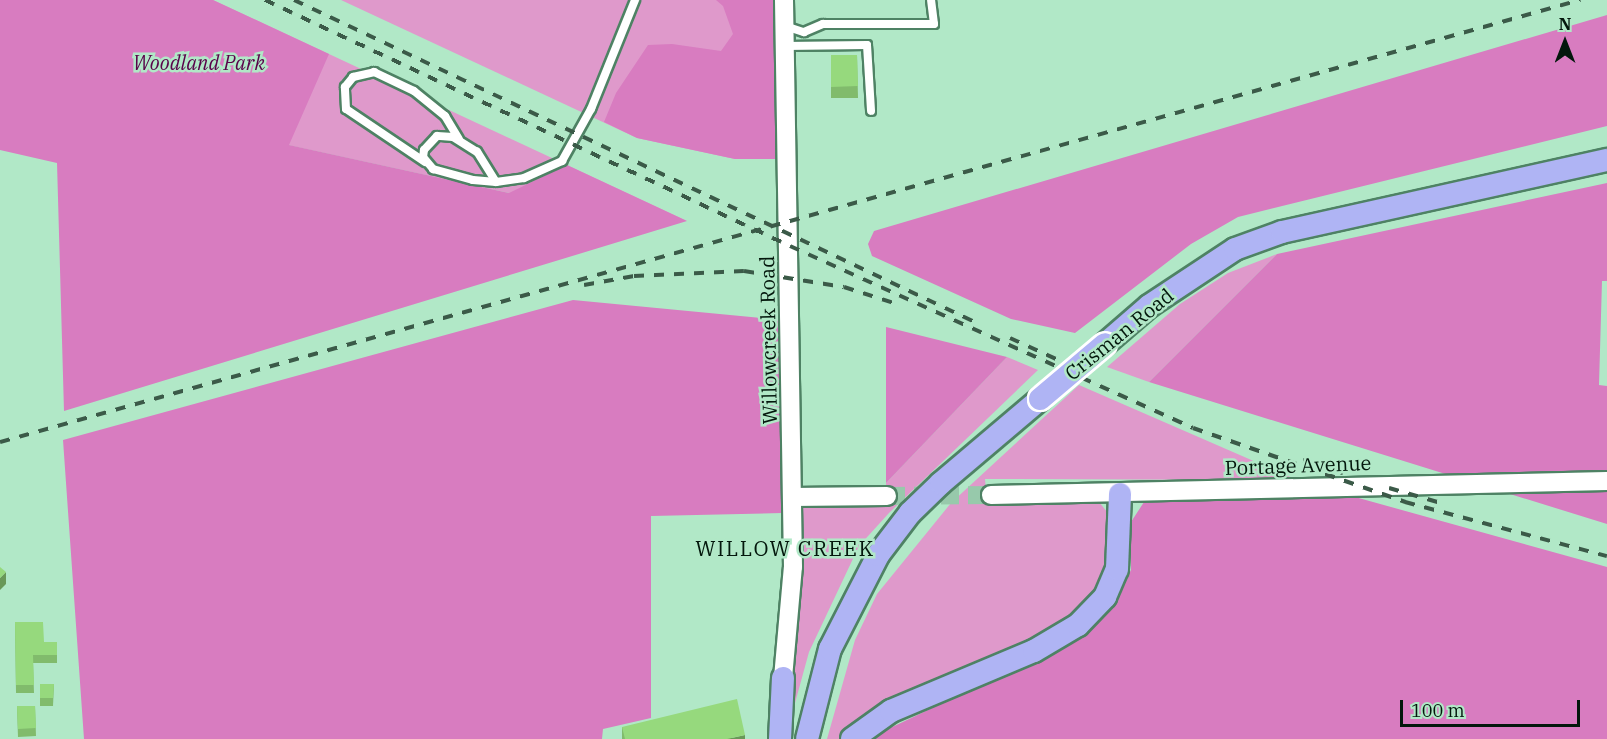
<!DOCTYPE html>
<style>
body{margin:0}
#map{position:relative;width:1607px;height:739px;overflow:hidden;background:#b1e8c7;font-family:"IBM Plex Serif",serif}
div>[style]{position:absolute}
.green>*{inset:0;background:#df99cb}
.forest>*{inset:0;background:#d87cc0}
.tertiary-tunnel>*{height:18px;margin-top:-9px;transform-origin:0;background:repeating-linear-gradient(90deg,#97c9ab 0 18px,transparent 0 27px)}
.roads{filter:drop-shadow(2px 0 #4e8264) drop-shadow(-2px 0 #4e8264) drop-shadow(0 2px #4e8264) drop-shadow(0 -2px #4e8264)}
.service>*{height:8px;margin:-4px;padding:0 4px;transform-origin:4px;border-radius:4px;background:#fff}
.tertiary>*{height:18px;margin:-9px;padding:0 9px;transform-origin:9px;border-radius:9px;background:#fff}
.primary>*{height:22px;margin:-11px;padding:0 11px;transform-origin:11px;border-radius:11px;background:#afb4f4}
.rail>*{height:4px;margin-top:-2px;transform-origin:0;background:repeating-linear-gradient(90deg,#3b5a48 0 10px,transparent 0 20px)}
.bridges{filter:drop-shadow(2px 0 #fff) drop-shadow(-2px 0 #fff) drop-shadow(0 2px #fff) drop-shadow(0 -2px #fff)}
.primary-bridge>*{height:22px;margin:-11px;padding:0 11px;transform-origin:11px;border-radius:11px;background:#afb4f4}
.wall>*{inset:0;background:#81bb6c}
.shaded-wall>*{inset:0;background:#699858}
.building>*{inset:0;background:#96d97d}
span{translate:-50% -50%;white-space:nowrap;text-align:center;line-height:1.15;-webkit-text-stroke:5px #b1e8c7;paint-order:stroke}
.park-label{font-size:20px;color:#59034a;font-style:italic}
.street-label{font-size:20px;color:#03170c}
.neighbourhood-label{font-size:21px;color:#03170c;letter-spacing:1.5px}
.north{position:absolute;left:1535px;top:12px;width:60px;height:60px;-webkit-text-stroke:4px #b1e8c7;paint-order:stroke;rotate:0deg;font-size:16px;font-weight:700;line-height:24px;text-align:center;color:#03170c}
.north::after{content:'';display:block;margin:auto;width:21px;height:27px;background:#03170c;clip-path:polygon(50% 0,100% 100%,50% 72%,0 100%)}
.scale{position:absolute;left:1400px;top:700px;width:180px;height:27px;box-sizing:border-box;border:3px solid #03170c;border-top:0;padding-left:8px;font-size:18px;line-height:21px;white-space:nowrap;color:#03170c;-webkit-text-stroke:4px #b1e8c7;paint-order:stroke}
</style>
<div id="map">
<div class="green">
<i style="clip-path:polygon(57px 0,213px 0,687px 221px,509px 193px,288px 145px)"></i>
<i style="clip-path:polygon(341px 0,774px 0,735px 159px,637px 138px)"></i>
<i style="clip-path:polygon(1277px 254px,1149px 382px,1107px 367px,1180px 304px,1228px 273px)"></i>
<i style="clip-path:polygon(1007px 357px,1038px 370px,889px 513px,859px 546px,809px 652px,789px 725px,800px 583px,800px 506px,886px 504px,886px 483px)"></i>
<i style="clip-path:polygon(1079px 385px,1297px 480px,985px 479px,987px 502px,1099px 502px,1108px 513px,1110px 544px,1104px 578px,1081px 610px,1045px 635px,888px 702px,853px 724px,841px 739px,827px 739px,855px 640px,877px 594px,951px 503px)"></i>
</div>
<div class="forest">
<i style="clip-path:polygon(0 0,213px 0,329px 54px,289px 145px,509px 193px,567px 165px,687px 221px,64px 411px,57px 163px,0 150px)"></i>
<i style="clip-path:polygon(716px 0,776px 0,778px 159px,735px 159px,637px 138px,604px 122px,616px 93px,648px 45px,672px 44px,721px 51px,733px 34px,723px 6px)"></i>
<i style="clip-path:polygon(1607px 15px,1607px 126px,1238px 217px,1191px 244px,1075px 333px,1011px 319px,872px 256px,868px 244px,874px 231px)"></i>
<i style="clip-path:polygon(1607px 183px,1607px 281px,1602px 281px,1599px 385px,1607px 386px,1607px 524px,1149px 382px,1277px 254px)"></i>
<i style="clip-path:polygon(573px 300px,781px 320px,782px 513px,651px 516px,651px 718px,603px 729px,602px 739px,84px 739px,63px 440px)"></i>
<i style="clip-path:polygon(886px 327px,1007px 357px,886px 483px)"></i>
<i style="clip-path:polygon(1355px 497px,1607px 567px,1607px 739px,867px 739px,1069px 643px,1113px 603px,1131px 570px,1131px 522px,1144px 502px)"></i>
</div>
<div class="tertiary-tunnel">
<i style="left:887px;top:496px;width:104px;rotate:-0.6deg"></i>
</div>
<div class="roads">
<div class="service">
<i style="left:785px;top:26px;width:20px;rotate:18deg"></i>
<i style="left:804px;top:32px;width:21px;rotate:-23deg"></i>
<i style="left:823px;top:24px;width:111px"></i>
<i style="left:934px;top:24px;width:24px;rotate:-97deg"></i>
<i style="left:785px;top:46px;width:82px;rotate:-0.7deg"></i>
<i style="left:867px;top:45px;width:66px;rotate:86.5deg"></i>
<i style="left:425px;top:162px;width:95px;rotate:-146.1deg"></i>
<i style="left:346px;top:109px;width:22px;rotate:-93deg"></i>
<i style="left:345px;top:87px;width:13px;rotate:-51deg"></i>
<i style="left:353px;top:77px;width:22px;rotate:-13deg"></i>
<i style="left:374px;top:72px;width:44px;rotate:25.4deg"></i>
<i style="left:414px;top:91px;width:40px;rotate:39deg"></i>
<i style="left:445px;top:116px;width:27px;rotate:59deg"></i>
<i style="left:496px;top:182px;width:36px;rotate:-122deg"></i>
<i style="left:477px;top:152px;width:28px;rotate:-148deg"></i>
<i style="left:453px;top:137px;width:16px;rotate:-176deg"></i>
<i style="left:437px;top:136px;width:19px;rotate:133deg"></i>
<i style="left:424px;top:150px;width:7px;rotate:98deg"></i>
<i style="left:423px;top:157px;width:16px;rotate:50deg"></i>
<i style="left:433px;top:169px;width:41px;rotate:15.4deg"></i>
<i style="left:473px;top:180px;width:23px;rotate:5deg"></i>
<i style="left:496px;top:182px;width:28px;rotate:-8deg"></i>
<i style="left:524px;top:178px;width:42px;rotate:-24.1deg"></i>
<i style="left:562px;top:161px;width:60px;rotate:-60.9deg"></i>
<i style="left:591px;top:109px;width:118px;rotate:-68deg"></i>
</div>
<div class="tertiary">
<i style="left:991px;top:495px;width:616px;rotate:-1.3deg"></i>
<i style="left:792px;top:497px;width:95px;rotate:-0.6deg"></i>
<i style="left:783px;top:678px;width:111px;rotate:-84.9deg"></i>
<i style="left:793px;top:567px;width:567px;rotate:-90.91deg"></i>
</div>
<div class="primary">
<i style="left:1105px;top:344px;width:58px;rotate:-40.8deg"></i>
<i style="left:1149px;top:306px;width:103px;rotate:-33.5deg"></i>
<i style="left:1235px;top:249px;width:50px;rotate:-19.9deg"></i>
<i style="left:1282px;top:232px;width:333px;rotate:-12.5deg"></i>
<i style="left:780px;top:739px;width:61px;rotate:-87.2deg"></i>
<i style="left:807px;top:739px;width:93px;rotate:-75.7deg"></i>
<i style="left:830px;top:649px;width:106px;rotate:-62.9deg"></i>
<i style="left:878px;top:555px;width:53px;rotate:-52.7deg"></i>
<i style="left:910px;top:513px;width:43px;rotate:-44.1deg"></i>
<i style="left:941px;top:483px;width:130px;rotate:-40.3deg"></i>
<i style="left:852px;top:739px;width:48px;rotate:-35.7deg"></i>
<i style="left:891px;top:711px;width:155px;rotate:-22.8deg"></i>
<i style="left:1034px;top:651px;width:51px;rotate:-30.6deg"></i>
<i style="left:1078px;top:625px;width:39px;rotate:-46deg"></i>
<i style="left:1105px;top:597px;width:30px;rotate:-67deg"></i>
<i style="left:1117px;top:569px;width:75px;rotate:-87.7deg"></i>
</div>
</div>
<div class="rail">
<i style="left:265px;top:0;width:580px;rotate:25.11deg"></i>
<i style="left:790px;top:246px;width:442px;rotate:24.3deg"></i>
<i style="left:1193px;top:428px;width:225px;rotate:19.2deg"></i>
<i style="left:1405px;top:502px;width:209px;rotate:15deg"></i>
<i style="left:294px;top:0;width:756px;rotate:25.31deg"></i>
<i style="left:584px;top:285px;width:51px;rotate:-10.2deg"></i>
<i style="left:634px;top:276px;width:110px;rotate:-2.6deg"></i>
<i style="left:744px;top:271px;width:101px;rotate:9.1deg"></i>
<i style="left:844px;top:287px;width:56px;rotate:17.8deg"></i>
<i style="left:1010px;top:338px;width:63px;rotate:24.5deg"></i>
<i style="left:0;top:442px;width:1641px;rotate:-15.63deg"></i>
<i style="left:1303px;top:460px;width:42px;rotate:18deg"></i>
<i style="left:1389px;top:488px;width:54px;rotate:16.1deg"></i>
</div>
<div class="bridges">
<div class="primary-bridge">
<i style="left:1040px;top:399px;width:85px;rotate:-40.2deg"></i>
</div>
</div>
<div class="wall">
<i style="clip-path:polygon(831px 55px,857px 55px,858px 98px,831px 98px)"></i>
<i style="clip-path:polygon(15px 622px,44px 642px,57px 642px,57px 663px,33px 663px,34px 693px,16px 693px)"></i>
<i style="clip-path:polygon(40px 684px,54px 684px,53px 706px,40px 706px)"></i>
<i style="clip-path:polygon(17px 706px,35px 706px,36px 736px,18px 737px)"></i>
<i style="clip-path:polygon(622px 727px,745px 739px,622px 739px)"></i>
</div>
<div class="shaded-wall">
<i style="clip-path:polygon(6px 572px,6px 584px,0 590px,0 578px)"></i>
<i style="clip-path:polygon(745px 735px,745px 739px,727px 739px)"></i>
</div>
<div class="building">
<i style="clip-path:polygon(831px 55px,857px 55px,858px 86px,831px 87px)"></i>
<i style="clip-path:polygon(0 567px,6px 572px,0 578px)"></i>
<i style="clip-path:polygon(15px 622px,43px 622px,44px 642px,57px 642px,57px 655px,33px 655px,34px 685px,16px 685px)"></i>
<i style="clip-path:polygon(40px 684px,54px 684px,53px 698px,40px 698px)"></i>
<i style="clip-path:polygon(737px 699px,745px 735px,727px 739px,625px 739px,622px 727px)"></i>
<i style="clip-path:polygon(17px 706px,35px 706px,36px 728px,18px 729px)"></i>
</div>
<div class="park-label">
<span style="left:199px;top:62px">Woodland Park</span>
</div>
<div class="street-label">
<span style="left:1119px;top:334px;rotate:-39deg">Crisman Road</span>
<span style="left:768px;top:340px;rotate:-91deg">Willowcreek Road</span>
<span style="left:1298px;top:465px;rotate:-2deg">Portage Avenue</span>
</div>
<div class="neighbourhood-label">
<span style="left:785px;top:548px">WILLOW CREEK</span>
</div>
<div class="north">N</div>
<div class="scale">100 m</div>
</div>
